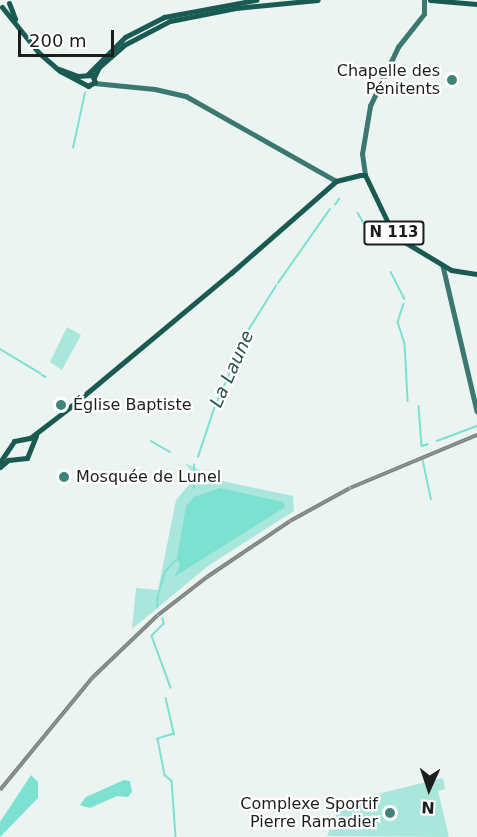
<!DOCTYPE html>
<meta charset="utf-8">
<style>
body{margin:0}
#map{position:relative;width:477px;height:837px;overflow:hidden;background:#ecf4f2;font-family:"DejaVu Sans",sans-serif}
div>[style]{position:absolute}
.green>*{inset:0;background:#a9e6dc}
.water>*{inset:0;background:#7ce1d1}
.stream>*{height:1.5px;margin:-0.75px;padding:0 0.75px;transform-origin:0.75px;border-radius:0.75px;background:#7ce1d1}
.secondary>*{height:4.5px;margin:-2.25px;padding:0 2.25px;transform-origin:2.25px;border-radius:2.25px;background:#3b7970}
.primary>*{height:5px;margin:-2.5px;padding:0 2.5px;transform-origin:2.5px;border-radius:2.5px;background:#195b52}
.rail>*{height:4px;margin-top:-2px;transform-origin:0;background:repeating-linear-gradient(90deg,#fff 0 4.5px,#7e8482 0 9px);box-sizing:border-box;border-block:2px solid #7e8482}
.dots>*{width:16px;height:16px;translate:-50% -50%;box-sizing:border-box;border:3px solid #fff;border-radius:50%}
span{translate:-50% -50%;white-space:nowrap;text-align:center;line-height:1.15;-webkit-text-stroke:4.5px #fff;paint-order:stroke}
.shield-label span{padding:2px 4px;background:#fff;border:2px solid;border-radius:4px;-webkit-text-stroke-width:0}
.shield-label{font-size:15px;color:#1b1e1d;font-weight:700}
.poi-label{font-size:16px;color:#1b1e1d}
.right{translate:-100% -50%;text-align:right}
.left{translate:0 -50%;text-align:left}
.water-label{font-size:18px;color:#24514a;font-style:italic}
.north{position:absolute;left:399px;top:759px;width:60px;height:60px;-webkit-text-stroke:4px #fff;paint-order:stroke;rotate:183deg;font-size:16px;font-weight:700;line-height:24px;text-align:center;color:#1b1e1d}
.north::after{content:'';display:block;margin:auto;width:21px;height:27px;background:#1b1e1d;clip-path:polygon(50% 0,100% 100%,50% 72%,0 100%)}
.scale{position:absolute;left:18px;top:30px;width:96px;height:27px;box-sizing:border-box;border:3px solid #1b1e1d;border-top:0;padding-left:8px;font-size:18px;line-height:21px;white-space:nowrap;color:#1b1e1d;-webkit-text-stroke:4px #fff;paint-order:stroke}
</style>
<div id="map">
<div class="green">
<i style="clip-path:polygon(67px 327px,81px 335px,62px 370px,50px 362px)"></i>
<i style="clip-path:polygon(185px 463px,222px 481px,293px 496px,294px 511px,208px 566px,132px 629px,136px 588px,158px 590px,176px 500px,192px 481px,191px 471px)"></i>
<i style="clip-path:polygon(443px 778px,445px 789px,438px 791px,449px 837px,327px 836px,341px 803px)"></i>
</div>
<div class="water">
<i style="clip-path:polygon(220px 488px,283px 502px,285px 507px,174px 577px,180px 566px,177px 558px,186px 506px,194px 497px)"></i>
<i style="clip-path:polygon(31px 775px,38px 782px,38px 798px,0 837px,0 822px)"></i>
<i style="clip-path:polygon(124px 780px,130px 781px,132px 792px,128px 797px,117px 796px,90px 808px,80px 805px,86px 797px)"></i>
</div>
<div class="stream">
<i style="left:73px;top:148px;width:56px;rotate:-77.7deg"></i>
<i style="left:335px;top:205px;width:7px;rotate:-56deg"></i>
<i style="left:358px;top:213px;width:21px;rotate:59deg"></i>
<i style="left:371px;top:234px;width:10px;rotate:53deg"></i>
<i style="left:391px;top:272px;width:30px;rotate:63deg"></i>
<i style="left:278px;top:283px;width:90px;rotate:-54.9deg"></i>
<i style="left:404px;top:304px;width:19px;rotate:108deg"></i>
<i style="left:398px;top:322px;width:22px;rotate:72deg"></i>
<i style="left:405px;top:343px;width:58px;rotate:87deg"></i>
<i style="left:0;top:349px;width:47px;rotate:31deg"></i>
<i style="left:42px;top:375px;width:4px;rotate:27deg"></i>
<i style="left:419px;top:406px;width:40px;rotate:85.7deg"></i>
<i style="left:422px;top:446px;width:6px;rotate:-18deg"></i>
<i style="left:151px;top:441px;width:22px;rotate:30deg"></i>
<i style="left:437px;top:441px;width:43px;rotate:-20.6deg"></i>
<i style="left:198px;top:457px;width:51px;rotate:-71.6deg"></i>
<i style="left:214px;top:409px;width:87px;rotate:-66.4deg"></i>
<i style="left:249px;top:329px;width:51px;rotate:-57.9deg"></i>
<i style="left:423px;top:460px;width:40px;rotate:78deg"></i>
<i style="left:194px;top:488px;width:23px;rotate:-90deg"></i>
<i style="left:159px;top:592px;width:21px;rotate:-73deg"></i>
<i style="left:165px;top:572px;width:16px;rotate:-47deg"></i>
<i style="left:157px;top:608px;width:13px;rotate:-86deg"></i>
<i style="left:163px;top:618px;width:6px;rotate:81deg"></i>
<i style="left:164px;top:624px;width:17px;rotate:135deg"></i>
<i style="left:152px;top:636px;width:55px;rotate:69.9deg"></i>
<i style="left:166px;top:698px;width:37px;rotate:77deg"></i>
<i style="left:174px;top:734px;width:17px;rotate:163deg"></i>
<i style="left:158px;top:739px;width:37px;rotate:79deg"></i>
<i style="left:165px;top:775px;width:9px;rotate:41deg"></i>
<i style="left:172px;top:781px;width:56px;rotate:85.9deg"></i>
</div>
<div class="secondary">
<i style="left:94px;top:83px;width:61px;rotate:5.6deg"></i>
<i style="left:155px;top:89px;width:32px;rotate:13deg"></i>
<i style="left:186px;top:96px;width:172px;rotate:29.5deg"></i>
<i style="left:365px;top:175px;width:21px;rotate:-98deg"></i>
<i style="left:362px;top:154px;width:49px;rotate:-80.5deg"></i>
<i style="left:370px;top:106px;width:65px;rotate:-64.6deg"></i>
<i style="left:398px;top:47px;width:42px;rotate:-51.8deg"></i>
<i style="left:424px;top:14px;width:14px;rotate:-90deg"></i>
<i style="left:443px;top:266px;width:149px;rotate:76.8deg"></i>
</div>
<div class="primary">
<i style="left:430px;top:0;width:47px;rotate:4.9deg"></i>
<i style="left:9px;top:3px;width:17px;rotate:69deg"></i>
<i style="left:2px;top:7px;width:58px;rotate:51.3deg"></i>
<i style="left:38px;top:52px;width:29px;rotate:41deg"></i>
<i style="left:60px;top:71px;width:32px;rotate:28deg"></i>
<i style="left:88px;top:86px;width:8px;rotate:-30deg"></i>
<i style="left:95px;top:82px;width:8px;rotate:-113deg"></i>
<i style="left:92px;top:75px;width:14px;rotate:176deg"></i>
<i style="left:78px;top:76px;width:20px;rotate:-160deg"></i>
<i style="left:88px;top:74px;width:52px;rotate:-45deg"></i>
<i style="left:125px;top:37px;width:44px;rotate:-27.1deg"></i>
<i style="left:164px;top:17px;width:94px;rotate:-10.5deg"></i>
<i style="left:94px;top:77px;width:11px;rotate:-63deg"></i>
<i style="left:99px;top:67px;width:33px;rotate:-41deg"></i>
<i style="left:124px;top:45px;width:52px;rotate:-27.6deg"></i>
<i style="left:170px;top:21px;width:67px;rotate:-11.1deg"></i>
<i style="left:236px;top:8px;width:82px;rotate:-5.6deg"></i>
<i style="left:231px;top:273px;width:140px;rotate:-41.2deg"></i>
<i style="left:336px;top:181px;width:25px;rotate:-14deg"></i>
<i style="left:360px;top:175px;width:5px"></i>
<i style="left:365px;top:175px;width:58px;rotate:64.3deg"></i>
<i style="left:390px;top:227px;width:19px;rotate:47deg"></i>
<i style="left:403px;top:241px;width:56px;rotate:31.1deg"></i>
<i style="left:451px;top:270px;width:26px;rotate:9deg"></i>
<i style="left:70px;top:407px;width:211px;rotate:-39.8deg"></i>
<i style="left:0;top:462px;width:25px;rotate:-56deg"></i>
<i style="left:14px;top:441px;width:16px;rotate:-11deg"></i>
<i style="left:30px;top:438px;width:54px;rotate:-37.5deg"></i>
<i style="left:0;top:467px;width:11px;rotate:-41deg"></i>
<i style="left:8px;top:460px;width:19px;rotate:-6deg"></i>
<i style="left:27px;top:458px;width:24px;rotate:-68deg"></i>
</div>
<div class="rail">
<i style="left:0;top:790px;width:145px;rotate:-50.6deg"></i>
<i style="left:92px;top:678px;width:91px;rotate:-43.7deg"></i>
<i style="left:158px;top:615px;width:62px;rotate:-37.8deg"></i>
<i style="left:207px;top:577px;width:100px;rotate:-34deg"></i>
<i style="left:290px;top:521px;width:68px;rotate:-28.8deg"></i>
<i style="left:350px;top:488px;width:138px;rotate:-22.7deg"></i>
</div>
<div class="dots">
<i style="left:452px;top:80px;background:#3f847a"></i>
<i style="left:61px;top:405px;background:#3f847a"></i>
<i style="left:64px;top:477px;background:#3f847a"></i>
<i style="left:390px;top:813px;background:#3f847a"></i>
</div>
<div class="shield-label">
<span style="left:394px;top:233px">N 113</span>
</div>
<div class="poi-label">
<span class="right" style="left:440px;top:80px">Chapelle des<br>Pénitents</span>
<span class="left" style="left:73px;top:405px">Église Baptiste</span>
<span class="left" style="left:76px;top:477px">Mosquée de Lunel</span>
<span class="right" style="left:378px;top:813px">Complexe Sportif<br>Pierre Ramadier</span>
</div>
<div class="water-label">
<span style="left:232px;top:369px;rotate:-66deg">La Laune</span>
</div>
<div class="north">N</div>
<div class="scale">200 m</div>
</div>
